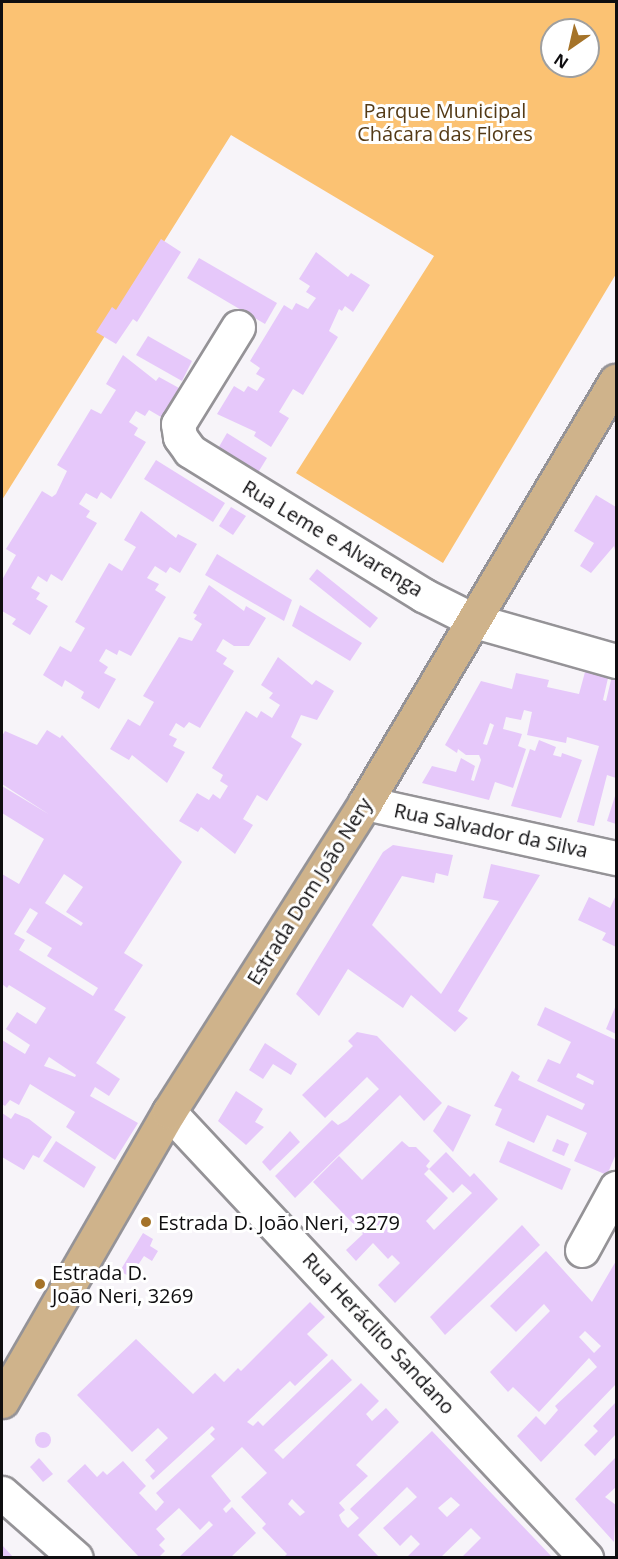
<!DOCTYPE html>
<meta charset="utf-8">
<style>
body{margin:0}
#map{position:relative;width:618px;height:1559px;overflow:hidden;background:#f7f4f9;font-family:"Open Sans",sans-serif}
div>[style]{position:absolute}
.green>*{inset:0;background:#fbc273}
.building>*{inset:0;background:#e6c8fa}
.round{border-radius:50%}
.roads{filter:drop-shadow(2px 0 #959397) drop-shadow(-2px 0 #959397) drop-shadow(0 2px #959397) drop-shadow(0 -2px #959397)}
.street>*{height:33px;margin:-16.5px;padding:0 16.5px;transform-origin:16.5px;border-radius:16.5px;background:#fff}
.primary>*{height:33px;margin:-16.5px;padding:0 16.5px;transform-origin:16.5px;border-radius:16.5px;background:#cfb38b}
.dots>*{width:16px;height:16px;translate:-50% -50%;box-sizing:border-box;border:3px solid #fff;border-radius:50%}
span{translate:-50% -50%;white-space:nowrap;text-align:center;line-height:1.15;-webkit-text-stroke:6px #fff;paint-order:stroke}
.park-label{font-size:20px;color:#543a16}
.street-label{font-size:20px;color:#0f0e10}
.poi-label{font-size:20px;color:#0f0e10}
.left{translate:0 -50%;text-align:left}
.frame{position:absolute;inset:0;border:3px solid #0f0e10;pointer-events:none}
.north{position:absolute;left:540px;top:18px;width:60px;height:60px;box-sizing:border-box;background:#fff;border:2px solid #9f9f9f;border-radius:50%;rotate:214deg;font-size:16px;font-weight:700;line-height:24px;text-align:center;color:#0f0e10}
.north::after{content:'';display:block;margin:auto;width:21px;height:27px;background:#a57329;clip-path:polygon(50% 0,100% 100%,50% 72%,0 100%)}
</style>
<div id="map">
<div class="green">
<i style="clip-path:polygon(evenodd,2px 2px,616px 2px,616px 274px,443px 563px,296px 473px,434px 256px,231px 135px,2px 500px,2px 2px,552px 30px,588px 30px,588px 66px,552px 66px,552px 30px)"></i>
</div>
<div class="building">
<i style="clip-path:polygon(161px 239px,181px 252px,137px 322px,133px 319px,116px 344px,96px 332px,112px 307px,116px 310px)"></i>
<i style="clip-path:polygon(316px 252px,348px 277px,351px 273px,370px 285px,353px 312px,345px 306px,342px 311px,339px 309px,329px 331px,338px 337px,303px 395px,293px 389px,279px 412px,289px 418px,271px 447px,254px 436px,256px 432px,217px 414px,234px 386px,244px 392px,248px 386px,257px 391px,265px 379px,256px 374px,260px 368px,250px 361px,284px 305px,292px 310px,296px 303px,308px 309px,316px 298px,306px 292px,310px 286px,299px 279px)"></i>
<i style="clip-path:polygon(199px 258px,277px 303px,265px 324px,187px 278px)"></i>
<i style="clip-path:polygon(148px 336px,192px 361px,182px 381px,136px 355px)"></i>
<i style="clip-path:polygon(123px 355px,156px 381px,159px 377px,179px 388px,161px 417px,149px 410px,145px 416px,136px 411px,129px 422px,138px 428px,134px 435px,146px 442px,111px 499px,101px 492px,97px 499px,86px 493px,79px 504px,90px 511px,86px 517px,97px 523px,62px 581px,51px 574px,47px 582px,38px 576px,31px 588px,40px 593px,36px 599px,48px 606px,30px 635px,12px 624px,16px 619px,2px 611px,2px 580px,16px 555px,6px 549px,42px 491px,52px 497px,56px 494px,67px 471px,57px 465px,91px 409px,101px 414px,116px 390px,106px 384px)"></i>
<i style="clip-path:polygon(227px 433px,267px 458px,254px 479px,216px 452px)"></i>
<i style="clip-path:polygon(156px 460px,225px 503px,213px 522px,144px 479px)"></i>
<i style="clip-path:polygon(596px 495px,616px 507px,616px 554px,614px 546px,591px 573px,580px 566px,594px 543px,574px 531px)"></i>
<i style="clip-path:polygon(231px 507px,246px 516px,233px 535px,219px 526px)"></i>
<i style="clip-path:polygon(141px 511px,176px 538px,178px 534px,197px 544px,180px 573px,170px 567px,166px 573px,155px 566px,147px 578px,159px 584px,155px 590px,166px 597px,131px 656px,119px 650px,117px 655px,106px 649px,99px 661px,108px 667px,104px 673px,116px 679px,99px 709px,81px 698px,84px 692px,65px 680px,62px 687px,43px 675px,60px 646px,71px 652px,85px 628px,75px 622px,109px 563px,122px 571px,136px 547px,124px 540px)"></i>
<i style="clip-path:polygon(217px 554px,292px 600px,284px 621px,205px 575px)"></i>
<i style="clip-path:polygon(317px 569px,378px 618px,370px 628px,309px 579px)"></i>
<i style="clip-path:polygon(209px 585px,244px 611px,246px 606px,266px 618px,249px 646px,234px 646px,223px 639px,216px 651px,227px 658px,223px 664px,234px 671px,200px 728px,189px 722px,184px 728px,176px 723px,169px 735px,177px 739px,173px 746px,185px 752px,167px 783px,132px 755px,129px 760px,110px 749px,128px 719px,140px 726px,154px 702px,143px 696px,179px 637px,192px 641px,202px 624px,194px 619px,197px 615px,193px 613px)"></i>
<i style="clip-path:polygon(300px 605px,362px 643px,350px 661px,292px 626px)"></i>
<i style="clip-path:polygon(278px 657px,312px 685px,316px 680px,334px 691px,317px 720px,301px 715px,291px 737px,302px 744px,267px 801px,257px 795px,243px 819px,253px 825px,235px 854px,201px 827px,198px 832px,179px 821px,197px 793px,209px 800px,213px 794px,220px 799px,228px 786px,220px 781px,223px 775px,212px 768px,246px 711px,257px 718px,261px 711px,272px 718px,280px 705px,269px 698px,273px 693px,261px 685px)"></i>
<i style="clip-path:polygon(evenodd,585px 672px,608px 678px,603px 700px,606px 701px,612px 676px,616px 677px,616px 778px,607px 775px,594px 826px,577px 822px,599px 746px,567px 737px,566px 743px,527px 735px,532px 712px,524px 710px,521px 720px,506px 717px,503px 729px,522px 734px,518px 746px,526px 749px,513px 788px,495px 782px,489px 800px,422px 783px,432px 766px,456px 772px,461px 758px,475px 766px,471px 780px,474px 781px,481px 760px,479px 755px,466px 755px,458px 749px,457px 753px,445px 745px,481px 681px,512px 689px,516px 673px,549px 680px,547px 687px,579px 694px,585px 672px,490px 723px,494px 725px,487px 745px,483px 744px,490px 723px)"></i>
<i style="clip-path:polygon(evenodd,47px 730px,60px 738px,62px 735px,182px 862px,124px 953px,143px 965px,114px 1010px,126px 1017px,96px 1063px,120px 1079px,109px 1096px,95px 1087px,90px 1096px,138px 1123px,115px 1160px,66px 1127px,75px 1112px,30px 1084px,19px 1105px,10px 1100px,5px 1106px,2px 1104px,2px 1040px,25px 1054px,30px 1045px,6px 1029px,17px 1012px,36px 1024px,46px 1008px,9px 985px,7px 988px,2px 984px,2px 874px,19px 884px,44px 839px,2px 813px,2px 786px,50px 815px,2px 784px,2px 736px,5px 731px,37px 745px,47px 730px,64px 874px,83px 887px,66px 912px,83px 923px,81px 926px,45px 903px,64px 874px,47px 730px,30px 908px,38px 913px,26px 932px,52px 948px,47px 956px,98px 988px,93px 996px,19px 950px,25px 940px,14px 934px,30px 908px,47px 730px,49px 1057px,76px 1075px,75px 1077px,44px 1066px,49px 1057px)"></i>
<i style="clip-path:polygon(539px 740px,556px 747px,553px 755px,561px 757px,562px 753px,582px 760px,561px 818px,511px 806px,530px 749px,535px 751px)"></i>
<i style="clip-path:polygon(616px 793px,616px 824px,607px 821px)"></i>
<i style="clip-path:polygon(393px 845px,453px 855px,448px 876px,436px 873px,434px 883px,402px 876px,372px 925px,441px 994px,499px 901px,483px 898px,491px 864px,540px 875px,458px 1011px,468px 1018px,455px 1032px,411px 995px,403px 1008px,348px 969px,319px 1016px,296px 994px,383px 852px)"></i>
<i style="clip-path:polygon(616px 895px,616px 947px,602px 940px,606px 933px,578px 920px,589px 897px,610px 908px)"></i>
<i style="clip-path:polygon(616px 1005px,616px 1034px,606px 1029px)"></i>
<i style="clip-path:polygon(evenodd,545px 1007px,616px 1040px,616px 1154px,607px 1175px,574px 1161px,587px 1133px,547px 1115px,534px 1143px,495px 1125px,502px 1109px,494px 1106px,512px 1071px,520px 1076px,518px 1080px,582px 1110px,585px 1104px,537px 1081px,548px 1059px,560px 1064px,571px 1042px,537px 1025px,545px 1007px,578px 1073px,594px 1081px,593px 1085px,576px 1077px,578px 1073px)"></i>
<i style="clip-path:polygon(357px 1032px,377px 1036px,442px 1103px,424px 1121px,400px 1095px,295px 1198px,275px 1176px,332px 1120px,338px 1125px,347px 1120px,379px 1089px,367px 1077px,325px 1118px,302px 1095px,353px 1046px,348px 1041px)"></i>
<i style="clip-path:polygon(265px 1043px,297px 1064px,291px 1075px,273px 1064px,263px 1079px,249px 1070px)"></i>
<i style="clip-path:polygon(236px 1091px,263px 1109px,255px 1122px,264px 1127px,246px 1145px,218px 1121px)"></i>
<i style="clip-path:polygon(448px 1105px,471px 1115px,453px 1152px,433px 1131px)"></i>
<i style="clip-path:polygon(2px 1113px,11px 1119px,15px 1113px,29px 1119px,52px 1137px,39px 1158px,33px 1155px,24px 1170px,2px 1157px)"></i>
<i style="clip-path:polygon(290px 1131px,300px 1142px,270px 1171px,262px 1162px)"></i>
<i style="clip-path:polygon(557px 1139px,569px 1144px,564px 1156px,552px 1151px)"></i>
<i style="clip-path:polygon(56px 1141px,96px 1167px,84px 1188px,43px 1161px)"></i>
<i style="clip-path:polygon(evenodd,402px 1141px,409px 1147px,416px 1147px,430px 1161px,426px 1166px,429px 1169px,446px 1152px,470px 1177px,474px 1173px,498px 1199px,395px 1303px,378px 1285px,400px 1263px,392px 1255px,388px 1259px,373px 1243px,356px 1261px,346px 1250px,363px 1234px,313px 1182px,339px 1156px,362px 1180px,402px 1141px,429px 1169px,453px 1193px,462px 1184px,472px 1193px,434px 1230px,426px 1221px,448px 1198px,424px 1174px,429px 1169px)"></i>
<i style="clip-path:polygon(508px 1141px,571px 1169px,562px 1190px,499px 1162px)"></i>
<i style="clip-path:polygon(522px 1225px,540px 1245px,445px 1335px,430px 1317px)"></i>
<i style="clip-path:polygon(143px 1233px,153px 1239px,150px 1246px,158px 1251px,152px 1261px,144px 1256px,130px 1277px,120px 1271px)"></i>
<i style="clip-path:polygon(evenodd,546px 1251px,592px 1302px,616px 1261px,616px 1384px,541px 1462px,517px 1436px,536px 1416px,545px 1425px,558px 1410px,555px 1406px,597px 1367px,589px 1358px,539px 1412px,513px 1387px,508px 1392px,490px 1372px,550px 1311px,544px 1304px,516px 1332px,490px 1306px,546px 1251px,585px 1331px,601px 1346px,594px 1353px,579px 1337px,585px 1331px)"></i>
<i style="clip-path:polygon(evenodd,310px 1302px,325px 1317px,307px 1334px,328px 1355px,295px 1386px,290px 1381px,247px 1422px,253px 1426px,258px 1421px,263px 1426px,332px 1359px,352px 1380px,274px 1450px,283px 1459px,361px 1383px,379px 1401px,366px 1414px,372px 1421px,386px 1408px,399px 1422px,356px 1465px,368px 1476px,339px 1503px,345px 1510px,339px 1515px,342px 1522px,348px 1528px,359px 1518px,350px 1509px,432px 1431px,553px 1558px,461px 1558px,481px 1538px,471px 1528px,440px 1558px,406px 1558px,420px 1544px,411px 1535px,400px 1546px,383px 1528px,417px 1497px,407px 1487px,358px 1535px,380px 1558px,283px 1558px,287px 1554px,262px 1528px,266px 1524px,241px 1497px,267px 1473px,242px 1447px,211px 1476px,231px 1501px,223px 1509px,226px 1513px,232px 1507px,256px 1533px,230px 1558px,178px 1558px,213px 1525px,209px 1521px,200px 1530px,179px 1508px,156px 1529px,165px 1539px,159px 1545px,165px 1551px,158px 1558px,140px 1558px,67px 1481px,85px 1464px,97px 1477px,103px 1471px,107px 1475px,123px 1461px,146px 1486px,139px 1493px,156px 1511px,164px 1502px,156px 1493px,215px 1439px,210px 1434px,215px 1429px,212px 1426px,153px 1480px,150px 1476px,155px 1471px,145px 1460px,168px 1438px,158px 1428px,132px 1452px,77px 1395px,136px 1339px,193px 1394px,215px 1373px,224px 1382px,238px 1368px,241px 1371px,310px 1302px,451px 1497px,460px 1505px,447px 1517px,438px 1508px,451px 1497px,310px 1302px,292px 1499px,305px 1512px,300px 1516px,288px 1504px,292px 1499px)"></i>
<i style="clip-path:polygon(616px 1402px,616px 1434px,595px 1456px,584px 1445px,598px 1431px,593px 1426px)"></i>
<i class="round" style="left:35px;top:1432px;width:16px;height:16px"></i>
<i style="clip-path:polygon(616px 1457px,616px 1487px,605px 1497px,616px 1505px,614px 1542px,575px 1499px)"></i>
<i style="clip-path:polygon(39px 1458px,53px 1474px,43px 1482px,30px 1467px)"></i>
<i style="clip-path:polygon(2px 1545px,14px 1558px,2px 1558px)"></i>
</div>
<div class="roads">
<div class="street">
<i style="left:238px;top:327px;width:114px;rotate:121.7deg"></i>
<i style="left:178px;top:424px;width:13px;rotate:81deg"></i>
<i style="left:180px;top:437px;width:17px;rotate:54deg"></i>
<i style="left:190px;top:451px;width:274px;rotate:31.7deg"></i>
<i style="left:423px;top:595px;width:58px;rotate:26.6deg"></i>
<i style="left:475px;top:621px;width:147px;rotate:15.8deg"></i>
<i style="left:365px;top:803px;width:257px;rotate:12.4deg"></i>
<i style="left:169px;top:1112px;width:611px;rotate:46.92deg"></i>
<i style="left:582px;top:1250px;width:71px;rotate:-61.3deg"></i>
<i style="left:2px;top:1493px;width:98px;rotate:41.3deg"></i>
</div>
<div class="primary">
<i style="left:2px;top:1401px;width:334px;rotate:-60deg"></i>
<i style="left:169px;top:1112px;width:366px;rotate:-57.6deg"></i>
<i style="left:365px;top:803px;width:491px;rotate:-59.3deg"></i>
</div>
</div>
<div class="dots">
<i style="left:146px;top:1222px;background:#a57329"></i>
<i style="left:40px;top:1284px;background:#a57329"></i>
</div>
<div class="park-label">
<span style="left:445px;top:122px">Parque Municipal<br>Chácara das Flores</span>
</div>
<div class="street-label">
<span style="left:333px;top:538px;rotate:31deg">Rua Leme e Alvarenga</span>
<span style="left:491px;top:830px;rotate:12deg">Rua Salvador da Silva</span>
<span style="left:309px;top:891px;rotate:-58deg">Estrada Dom João Nery</span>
<span style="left:379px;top:1333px;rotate:47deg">Rua Heráclito Sandano</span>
</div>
<div class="poi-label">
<span class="left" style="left:158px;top:1222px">Estrada D. João Neri, 3279</span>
<span class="left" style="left:52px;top:1284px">Estrada D.<br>João Neri, 3269</span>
</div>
<div class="frame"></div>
<div class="north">N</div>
</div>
